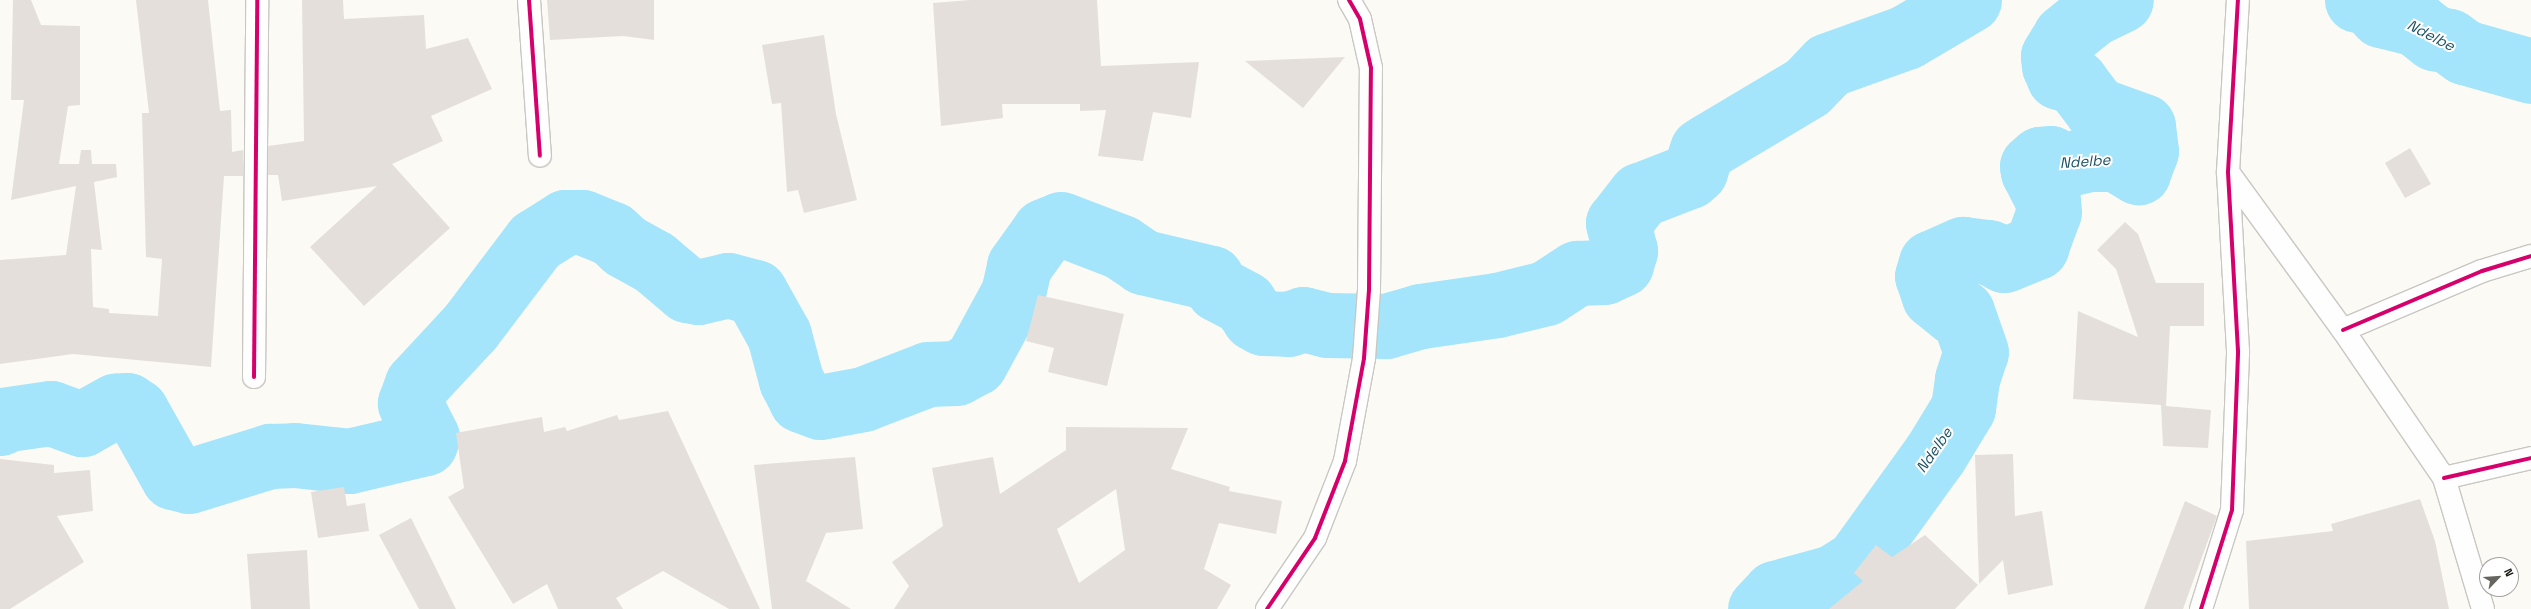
<!DOCTYPE html>
<style>
body{margin:0}
#map{position:relative;width:2531px;height:609px;overflow:hidden;background:#fcfaf5;font-family:"Space Grotesk",sans-serif}
div>[style]{position:absolute}
.river>*{height:65px;margin:-32.5px;padding:0 32.5px;transform-origin:32.5px;border-radius:32.5px;background:#a4e5fb}
.building>*{inset:0;background:#e4dfdb}
.roads{filter:drop-shadow(1px 0 #c9c7c2) drop-shadow(-1px 0 #c9c7c2) drop-shadow(0 1px #c9c7c2) drop-shadow(0 -1px #c9c7c2)}
.minor>*{height:22px;margin:-11px;padding:0 11px;transform-origin:11px;border-radius:11px;background:#fffefe}
.cycleway>*{height:4px;margin:-2px;padding:0 2px;transform-origin:2px;border-radius:2px;background:#d6006c}
span{translate:-50% -50%;white-space:nowrap;text-align:center;line-height:1.15;-webkit-text-stroke:4px #fff;paint-order:stroke}
.water-label{font-size:15px;color:#1d5264;font-style:italic}
.north{position:absolute;left:2479px;top:557px;width:40px;height:40px;box-sizing:border-box;background:#fff;border:1px solid #a2a19f;border-radius:50%;rotate:65deg;font-size:11px;font-weight:700;line-height:16px;text-align:center;color:#171510}
.north::after{content:'';display:block;margin:auto;width:14px;height:18px;background:#676560;clip-path:polygon(50% 0,100% 100%,50% 72%,0 100%)}
</style>
<div id="map">
<div class="river">
<i style="left:2357px;top:0;width:12px;rotate:9deg"></i>
<i style="left:2369px;top:2px;width:18px;rotate:47deg"></i>
<i style="left:2381px;top:15px;width:36px;rotate:14deg"></i>
<i style="left:2416px;top:24px;width:23px;rotate:38deg"></i>
<i style="left:2434px;top:38px;width:15px;rotate:11deg"></i>
<i style="left:2449px;top:41px;width:19px;rotate:36deg"></i>
<i style="left:2464px;top:52px;width:70px;rotate:15.8deg"></i>
<i style="left:0;top:423px;width:3px;rotate:-72deg"></i>
<i style="left:1px;top:420px;width:50px;rotate:-8deg"></i>
<i style="left:51px;top:413px;width:33px;rotate:20deg"></i>
<i style="left:82px;top:424px;width:38px;rotate:-29deg"></i>
<i style="left:115px;top:406px;width:12px;rotate:-5deg"></i>
<i style="left:127px;top:405px;width:11px;rotate:34deg"></i>
<i style="left:136px;top:411px;width:76px;rotate:60.7deg"></i>
<i style="left:173px;top:477px;width:16px;rotate:14deg"></i>
<i style="left:189px;top:481px;width:85px;rotate:-17.2deg"></i>
<i style="left:270px;top:456px;width:25px;rotate:-2deg"></i>
<i style="left:295px;top:455px;width:54px;rotate:6.3deg"></i>
<i style="left:349px;top:461px;width:78px;rotate:-13.3deg"></i>
<i style="left:425px;top:443px;width:6px;rotate:-72deg"></i>
<i style="left:427px;top:437px;width:38px;rotate:-117deg"></i>
<i style="left:410px;top:403px;width:20px;rotate:-70deg"></i>
<i style="left:417px;top:384px;width:78px;rotate:-47.1deg"></i>
<i style="left:470px;top:327px;width:108px;rotate:-52.9deg"></i>
<i style="left:535px;top:241px;width:36px;rotate:-32deg"></i>
<i style="left:565px;top:222px;width:17px"></i>
<i style="left:582px;top:222px;width:32px;rotate:22deg"></i>
<i style="left:612px;top:234px;width:18px;rotate:43deg"></i>
<i style="left:625px;top:246px;width:33px;rotate:29deg"></i>
<i style="left:654px;top:262px;width:43px;rotate:40.3deg"></i>
<i style="left:687px;top:290px;width:11px;rotate:10deg"></i>
<i style="left:698px;top:292px;width:31px;rotate:-13deg"></i>
<i style="left:728px;top:285px;width:28px;rotate:15deg"></i>
<i style="left:755px;top:292px;width:49px;rotate:60.8deg"></i>
<i style="left:779px;top:335px;width:47px;rotate:75.1deg"></i>
<i style="left:791px;top:380px;width:22px;rotate:63deg"></i>
<i style="left:801px;top:400px;width:20px;rotate:20deg"></i>
<i style="left:820px;top:407px;width:44px;rotate:-10.5deg"></i>
<i style="left:863px;top:399px;width:70px;rotate:-21deg"></i>
<i style="left:928px;top:374px;width:28px;rotate:-2deg"></i>
<i style="left:956px;top:373px;width:21px;rotate:-28deg"></i>
<i style="left:975px;top:363px;width:80px;rotate:-61.5deg"></i>
<i style="left:1013px;top:293px;width:28px;rotate:-77deg"></i>
<i style="left:1019px;top:266px;width:43px;rotate:-54.5deg"></i>
<i style="left:1044px;top:231px;width:18px;rotate:-22deg"></i>
<i style="left:1061px;top:224px;width:64px;rotate:21deg"></i>
<i style="left:1121px;top:247px;width:27px;rotate:34deg"></i>
<i style="left:1143px;top:262px;width:70px;rotate:13.2deg"></i>
<i style="left:1211px;top:278px;width:13px;rotate:58deg"></i>
<i style="left:1218px;top:289px;width:30px;rotate:28deg"></i>
<i style="left:1244px;top:303px;width:18px;rotate:56deg"></i>
<i style="left:1254px;top:318px;width:10px;rotate:29deg"></i>
<i style="left:1263px;top:323px;width:25px;rotate:2deg"></i>
<i style="left:1288px;top:324px;width:16px;rotate:-18deg"></i>
<i style="left:1303px;top:319px;width:25px;rotate:14deg"></i>
<i style="left:1327px;top:325px;width:59px;rotate:1deg"></i>
<i style="left:1386px;top:326px;width:36px;rotate:-16deg"></i>
<i style="left:1421px;top:316px;width:77px;rotate:-8.2deg"></i>
<i style="left:1497px;top:305px;width:50px;rotate:-13.8deg"></i>
<i style="left:1546px;top:293px;width:37px;rotate:-33deg"></i>
<i style="left:1577px;top:273px;width:27px;rotate:-2deg"></i>
<i style="left:1604px;top:272px;width:19px;rotate:-25deg"></i>
<i style="left:1621px;top:264px;width:14px;rotate:-73deg"></i>
<i style="left:1625px;top:251px;width:29px;rotate:-104deg"></i>
<i style="left:1618px;top:223px;width:36px;rotate:-52deg"></i>
<i style="left:1640px;top:195px;width:53px;rotate:-21.2deg"></i>
<i style="left:1689px;top:176px;width:8px;rotate:-40deg"></i>
<i style="left:1695px;top:171px;width:22px;rotate:-72deg"></i>
<i style="left:1702px;top:150px;width:7px;rotate:-34deg"></i>
<i style="left:1708px;top:146px;width:115px;rotate:-30.8deg"></i>
<i style="left:1807px;top:87px;width:30px;rotate:-46deg"></i>
<i style="left:1828px;top:65px;width:83px;rotate:-19.7deg"></i>
<i style="left:1906px;top:37px;width:73px;rotate:-30.4deg"></i>
<i style="left:1760px;top:609px;width:22px;rotate:-47deg"></i>
<i style="left:1775px;top:593px;width:60px;rotate:-15.4deg"></i>
<i style="left:1833px;top:577px;width:28px;rotate:-32deg"></i>
<i style="left:1857px;top:562px;width:133px;rotate:-54.2deg"></i>
<i style="left:1935px;top:454px;width:54px;rotate:-58.7deg"></i>
<i style="left:1963px;top:408px;width:29px;rotate:-82deg"></i>
<i style="left:1967px;top:379px;width:28px;rotate:-72deg"></i>
<i style="left:1976px;top:352px;width:42px;rotate:-109.3deg"></i>
<i style="left:1962px;top:312px;width:8px;rotate:180deg"></i>
<i style="left:1954px;top:312px;width:26px;rotate:-141deg"></i>
<i style="left:1934px;top:296px;width:21px;rotate:-109deg"></i>
<i style="left:1927px;top:276px;width:14px;rotate:-73deg"></i>
<i style="left:1931px;top:263px;width:35px;rotate:-24deg"></i>
<i style="left:1963px;top:249px;width:26px;rotate:7deg"></i>
<i style="left:1989px;top:252px;width:17px;rotate:28deg"></i>
<i style="left:2004px;top:260px;width:35px;rotate:-22deg"></i>
<i style="left:2036px;top:247px;width:37px;rotate:-70deg"></i>
<i style="left:2049px;top:212px;width:11px;rotate:-95deg"></i>
<i style="left:2048px;top:201px;width:33px;rotate:-117deg"></i>
<i style="left:2033px;top:172px;width:6px;rotate:-99deg"></i>
<i style="left:2032px;top:166px;width:11px;rotate:-41deg"></i>
<i style="left:2040px;top:159px;width:10px;rotate:-6deg"></i>
<i style="left:2050px;top:158px;width:12px;rotate:42deg"></i>
<i style="left:2059px;top:166px;width:32px;rotate:-13deg"></i>
<i style="left:2090px;top:159px;width:26px"></i>
<i style="left:2116px;top:159px;width:26px;rotate:31deg"></i>
<i style="left:2138px;top:172px;width:22px;rotate:-69deg"></i>
<i style="left:2146px;top:151px;width:25px;rotate:-97deg"></i>
<i style="left:2143px;top:126px;width:50px;rotate:-160.1deg"></i>
<i style="left:2096px;top:109px;width:34px;rotate:-127deg"></i>
<i style="left:2076px;top:82px;width:18px;rotate:-164deg"></i>
<i style="left:2059px;top:77px;width:12px;rotate:-114deg"></i>
<i style="left:2054px;top:66px;width:10px;rotate:-96deg"></i>
<i style="left:2053px;top:56px;width:23px;rotate:-59deg"></i>
<i style="left:2065px;top:36px;width:35px;rotate:-39deg"></i>
<i style="left:2092px;top:14px;width:32px;rotate:-26deg"></i>
</div>
<div class="building">
<i style="clip-path:polygon(13px 0,31px 0,41px 25px,80px 26px,80px 105px,68px 106px,59px 164px,79px 164px,81px 150px,91px 150px,92px 164px,116px 164px,117px 177px,94px 182px,102px 250px,91px 249px,93px 307px,109px 309px,109px 313px,158px 316px,162px 259px,146px 257px,142px 113px,149px 113px,136px 0,208px 0,220px 111px,231px 110px,232px 152px,243px 150px,243px 176px,224px 176px,211px 367px,73px 354px,0 364px,0 260px,66px 255px,76px 186px,11px 200px,24px 100px,11px 100px)"></i>
<i style="clip-path:polygon(302px 0,343px 0,344px 19px,424px 15px,426px 49px,468px 38px,492px 89px,431px 116px,443px 141px,392px 164px,450px 228px,364px 306px,310px 247px,377px 186px,282px 201px,278px 175px,268px 175px,268px 146px,304px 141px)"></i>
<i style="clip-path:polygon(547px 0,654px 0,654px 40px,623px 36px,550px 40px)"></i>
<i style="clip-path:polygon(970px 0,1097px 0,1101px 66px,1199px 62px,1191px 118px,1153px 112px,1143px 161px,1098px 156px,1106px 110px,1080px 111px,1080px 104px,1002px 104px,1003px 118px,941px 126px,933px 3px)"></i>
<i style="clip-path:polygon(824px 35px,836px 114px,857px 200px,804px 213px,798px 190px,787px 192px,781px 103px,772px 104px,762px 45px)"></i>
<i style="clip-path:polygon(1345px 57px,1303px 108px,1245px 61px)"></i>
<i style="clip-path:polygon(2410px 148px,2431px 184px,2405px 198px,2385px 163px)"></i>
<i style="clip-path:polygon(2125px 222px,2138px 234px,2156px 283px,2204px 283px,2204px 326px,2170px 326px,2166px 406px,2211px 410px,2208px 448px,2163px 446px,2161px 405px,2073px 399px,2078px 311px,2138px 337px,2116px 269px,2097px 250px)"></i>
<i style="clip-path:polygon(1038px 295px,1124px 314px,1107px 386px,1048px 372px,1054px 348px,1026px 341px)"></i>
<i style="clip-path:polygon(668px 411px,760px 609px,729px 609px,663px 571px,616px 598px,623px 609px,558px 609px,547px 584px,513px 604px,448px 497px,464px 488px,456px 433px,542px 417px,544px 432px,565px 427px,567px 431px,617px 415px,619px 420px)"></i>
<i style="clip-path:polygon(evenodd,1066px 427px,1188px 428px,1171px 469px,1230px 487px,1229px 491px,1282px 501px,1276px 534px,1219px 523px,1204px 569px,1231px 585px,1217px 609px,894px 609px,909px 586px,892px 562px,943px 526px,932px 468px,993px 457px,1000px 494px,1066px 450px,1066px 427px,1116px 489px,1125px 550px,1079px 583px,1057px 529px,1116px 489px)"></i>
<i style="clip-path:polygon(2013px 454px,2015px 516px,2042px 511px,2053px 585px,2008px 595px,2003px 560px,1979px 584px,1975px 455px)"></i>
<i style="clip-path:polygon(855px 457px,863px 529px,826px 533px,806px 581px,851px 609px,772px 609px,754px 465px)"></i>
<i style="clip-path:polygon(0 459px,54px 465px,54px 473px,90px 470px,93px 511px,57px 516px,84px 562px,10px 609px,0 609px)"></i>
<i style="clip-path:polygon(344px 487px,347px 506px,365px 503px,369px 531px,318px 538px,311px 492px)"></i>
<i style="clip-path:polygon(2420px 499px,2435px 541px,2449px 609px,2249px 609px,2246px 541px,2333px 531px,2331px 524px)"></i>
<i style="clip-path:polygon(2185px 501px,2217px 516px,2183px 609px,2144px 609px)"></i>
<i style="clip-path:polygon(411px 518px,456px 609px,419px 609px,379px 535px)"></i>
<i style="clip-path:polygon(1925px 535px,1978px 585px,1955px 609px,1829px 609px,1863px 581px,1854px 573px,1876px 545px,1892px 557px)"></i>
<i style="clip-path:polygon(307px 550px,310px 609px,251px 609px,247px 554px)"></i>
</div>
<div class="roads">
<div class="minor">
<i style="left:529px;top:0;width:156px;rotate:86deg"></i>
<i style="left:2228px;top:172px;width:195px;rotate:54deg"></i>
<i style="left:2343px;top:330px;width:179px;rotate:55.7deg"></i>
<i style="left:2444px;top:478px;width:137px;rotate:73.4deg"></i>
<i style="left:2343px;top:330px;width:151px;rotate:-23deg"></i>
<i style="left:2482px;top:271px;width:51px;rotate:-17deg"></i>
<i style="left:254px;top:377px;width:377px;rotate:-89.5deg"></i>
<i style="left:2444px;top:478px;width:89px;rotate:-12.9deg"></i>
<i style="left:1267px;top:609px;width:86px;rotate:-55.9deg"></i>
<i style="left:1315px;top:538px;width:83px;rotate:-68.7deg"></i>
<i style="left:1345px;top:461px;width:105px;rotate:-79.5deg"></i>
<i style="left:1364px;top:358px;width:68px;rotate:-85.8deg"></i>
<i style="left:1369px;top:290px;width:222px;rotate:-89.5deg"></i>
<i style="left:1371px;top:68px;width:50px;rotate:-102.7deg"></i>
<i style="left:1360px;top:19px;width:22px;rotate:-120deg"></i>
<i style="left:2201px;top:609px;width:104px;rotate:-72.6deg"></i>
<i style="left:2232px;top:510px;width:159px;rotate:-87.8deg"></i>
<i style="left:2238px;top:351px;width:179px;rotate:-93.2deg"></i>
<i style="left:2228px;top:172px;width:172px;rotate:-86.7deg"></i>
</div>
</div>
<div class="cycleway">
<i style="left:529px;top:0;width:156px;rotate:86deg"></i>
<i style="left:2343px;top:330px;width:151px;rotate:-23deg"></i>
<i style="left:2482px;top:271px;width:51px;rotate:-17deg"></i>
<i style="left:254px;top:377px;width:377px;rotate:-89.5deg"></i>
<i style="left:2444px;top:478px;width:89px;rotate:-12.9deg"></i>
<i style="left:1267px;top:609px;width:86px;rotate:-55.9deg"></i>
<i style="left:1315px;top:538px;width:83px;rotate:-68.7deg"></i>
<i style="left:1345px;top:461px;width:105px;rotate:-79.5deg"></i>
<i style="left:1364px;top:358px;width:68px;rotate:-85.8deg"></i>
<i style="left:1369px;top:290px;width:222px;rotate:-89.5deg"></i>
<i style="left:1371px;top:68px;width:50px;rotate:-102.7deg"></i>
<i style="left:1360px;top:19px;width:22px;rotate:-120deg"></i>
<i style="left:2201px;top:609px;width:104px;rotate:-72.6deg"></i>
<i style="left:2232px;top:510px;width:159px;rotate:-87.8deg"></i>
<i style="left:2238px;top:351px;width:179px;rotate:-93.2deg"></i>
<i style="left:2228px;top:172px;width:172px;rotate:-86.7deg"></i>
</div>
<div class="water-label">
<span style="left:2431px;top:35px;rotate:27deg">Ndelbe</span>
<span style="left:2085px;top:161px;rotate:-4deg">Ndelbe</span>
<span style="left:1934px;top:450px;rotate:-55deg">Ndelbe</span>
</div>
<div class="north">N</div>
</div>
